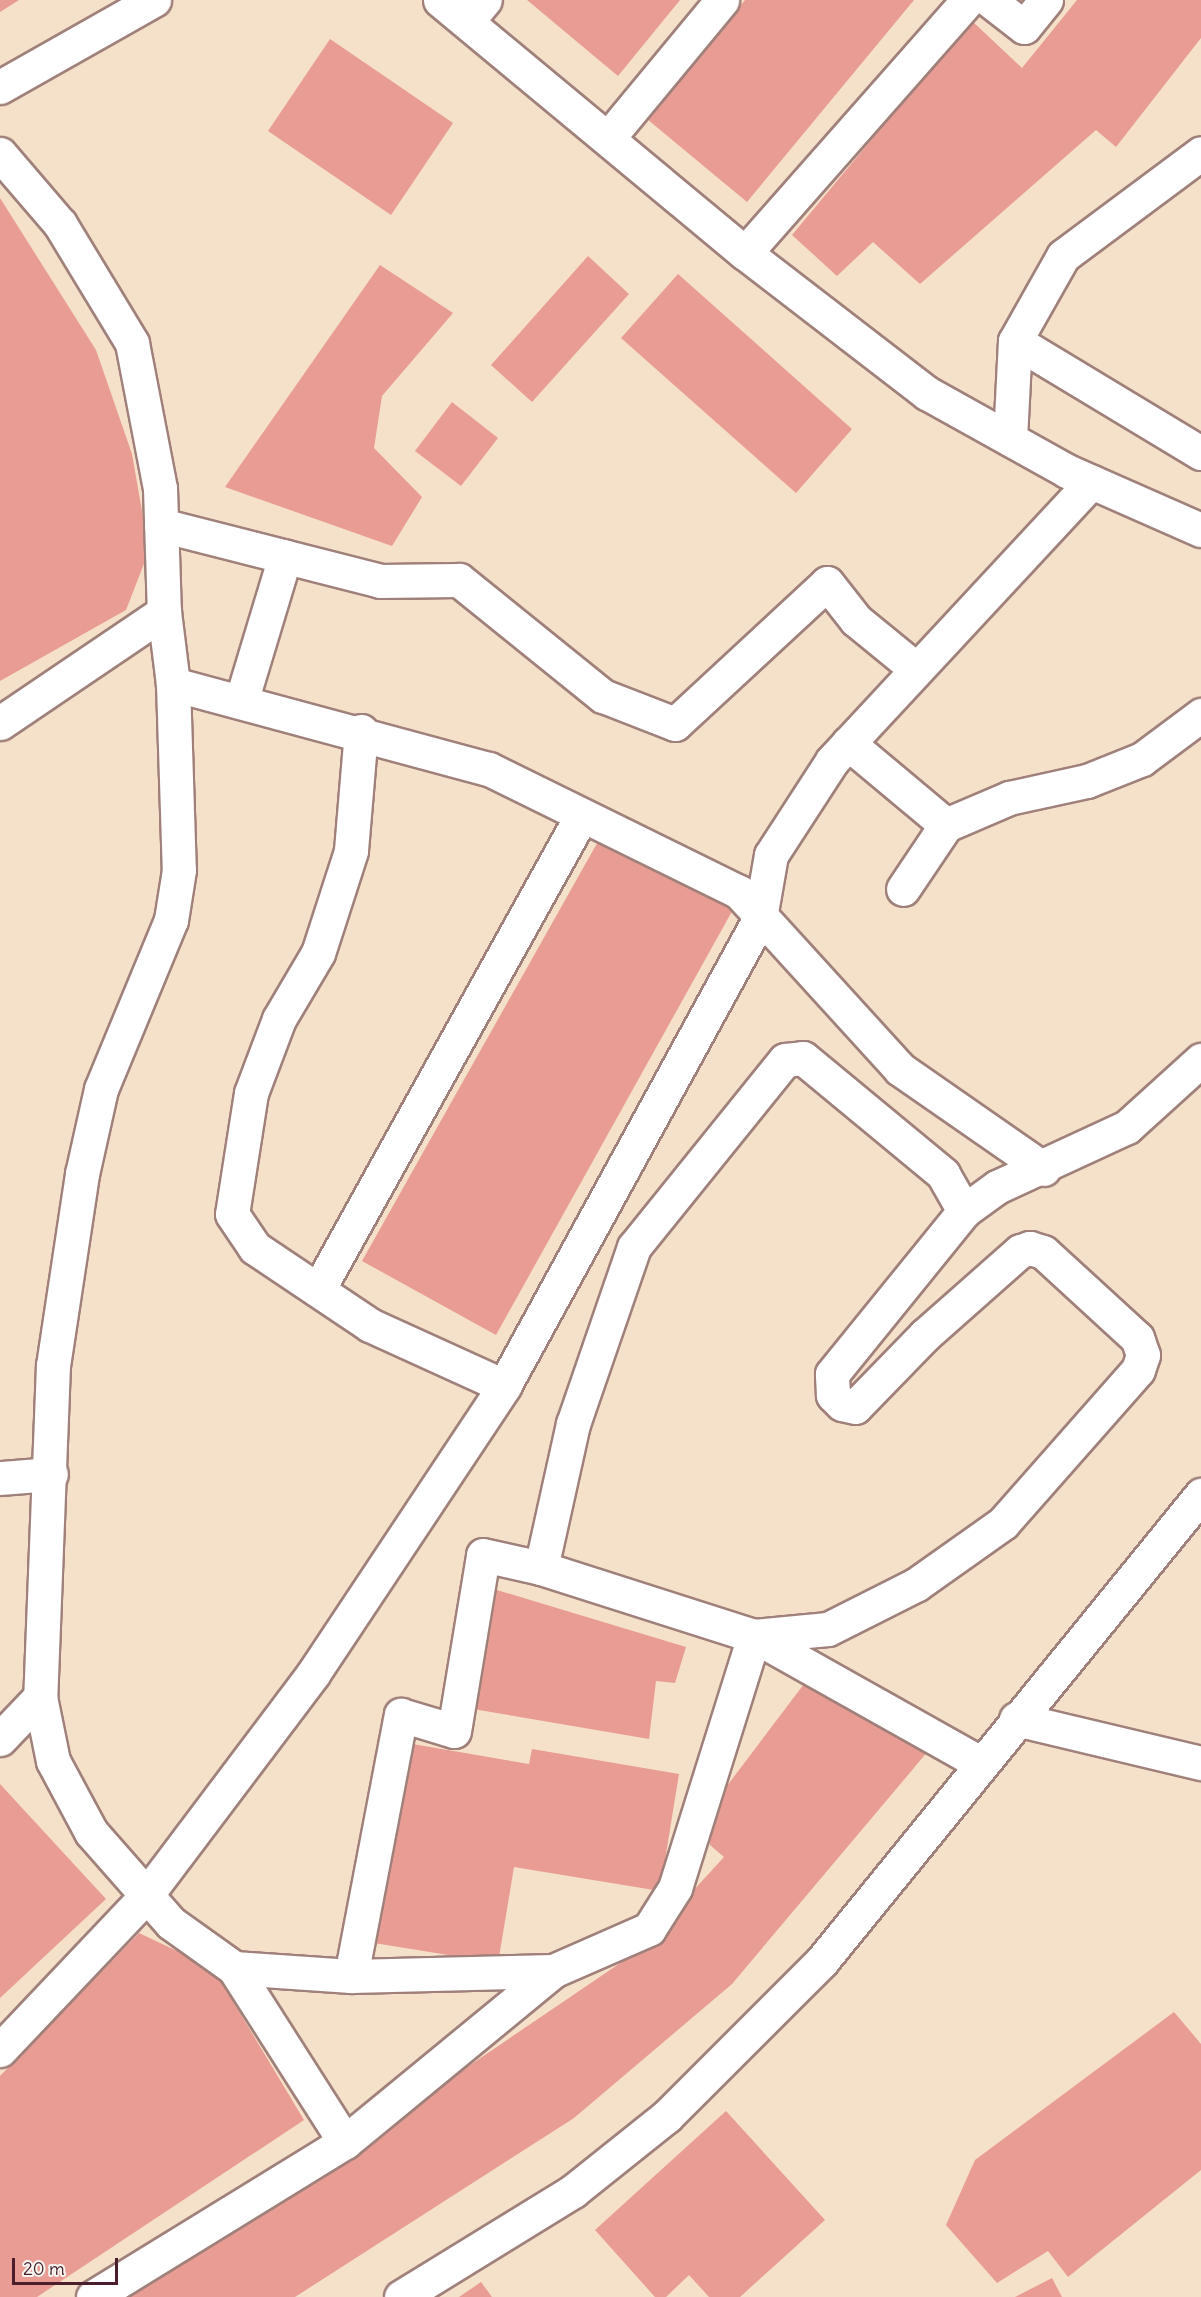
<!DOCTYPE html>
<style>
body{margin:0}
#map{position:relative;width:1201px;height:2297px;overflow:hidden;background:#f5e0c9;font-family:Delius,sans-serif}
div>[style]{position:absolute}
.building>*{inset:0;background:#e89c93}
.roads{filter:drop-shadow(2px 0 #a0807a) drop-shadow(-2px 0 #a0807a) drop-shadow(0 2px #a0807a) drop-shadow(0 -2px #a0807a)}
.minor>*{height:33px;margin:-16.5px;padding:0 16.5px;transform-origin:16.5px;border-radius:16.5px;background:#fff}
.tertiary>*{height:33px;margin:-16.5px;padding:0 16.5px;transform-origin:16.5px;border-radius:16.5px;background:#fff}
span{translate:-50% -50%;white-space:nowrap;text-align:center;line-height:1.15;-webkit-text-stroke:4.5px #f6f6f2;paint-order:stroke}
.scale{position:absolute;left:12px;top:2258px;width:106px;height:27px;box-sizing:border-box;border:3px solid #4a1f2b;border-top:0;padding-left:8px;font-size:18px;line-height:21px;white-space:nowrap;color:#4a1f2b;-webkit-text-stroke:4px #f6f6f2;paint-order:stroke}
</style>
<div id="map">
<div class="building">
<i style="clip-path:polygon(0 0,19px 0,0 12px)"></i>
<i style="clip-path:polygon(527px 0,680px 0,618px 76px)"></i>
<i style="clip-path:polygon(745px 0,914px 0,747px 202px,647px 119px)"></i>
<i style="clip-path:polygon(1077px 0,1201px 0,1201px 38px,1116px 147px,1096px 130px,920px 284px,873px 242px,837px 276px,792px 235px,971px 20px,1022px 68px)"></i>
<i style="clip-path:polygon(330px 39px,453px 123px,391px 215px,268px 131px)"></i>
<i style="clip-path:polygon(0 198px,96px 350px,132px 454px,149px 551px,126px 610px,0 681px)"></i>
<i style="clip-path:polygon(588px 256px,629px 294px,532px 402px,491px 365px)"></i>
<i style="clip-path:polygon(380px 265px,453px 313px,382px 396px,374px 448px,422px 497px,392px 546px,225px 487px)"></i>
<i style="clip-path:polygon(678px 274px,852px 429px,796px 493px,621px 338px)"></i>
<i style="clip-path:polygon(452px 402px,498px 438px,461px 486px,415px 451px)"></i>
<i style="clip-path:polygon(600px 838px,735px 906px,496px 1335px,362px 1261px)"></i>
<i style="clip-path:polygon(487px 1587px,686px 1647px,675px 1683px,656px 1681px,649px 1739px,467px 1708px)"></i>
<i style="clip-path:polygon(804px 1684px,929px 1750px,732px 1984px,574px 2118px,295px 2297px,110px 2297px,336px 2156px,638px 1951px,724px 1857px,710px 1845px,708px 1811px)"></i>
<i style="clip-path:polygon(407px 1743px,529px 1764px,532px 1749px,679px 1774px,660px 1891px,514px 1867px,498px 1963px,374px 1943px)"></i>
<i style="clip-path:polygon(0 1784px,106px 1899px,0 1998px)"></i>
<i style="clip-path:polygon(139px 1933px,213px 1968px,304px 2120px,37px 2297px,0 2297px,0 2076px)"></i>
<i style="clip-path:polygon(1174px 2012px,1201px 2044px,1201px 2170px,1068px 2277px,1048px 2251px,997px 2283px,946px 2225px,975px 2160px)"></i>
<i style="clip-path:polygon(726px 2111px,825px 2220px,740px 2297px,709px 2297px,689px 2275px,666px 2297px,655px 2297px,595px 2230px)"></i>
<i style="clip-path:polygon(1052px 2278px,1062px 2297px,1015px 2297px)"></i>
<i style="clip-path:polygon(481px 2282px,492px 2297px,459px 2297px)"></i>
</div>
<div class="roads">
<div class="minor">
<i style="left:989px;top:0;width:44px;rotate:37.6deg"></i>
<i style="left:1024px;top:27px;width:35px;rotate:-51deg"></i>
<i style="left:468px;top:20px;width:26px;rotate:-50deg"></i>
<i style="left:0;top:87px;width:177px;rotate:-29.5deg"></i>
<i style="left:608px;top:138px;width:179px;rotate:-50.4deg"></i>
<i style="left:0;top:154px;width:92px;rotate:49.4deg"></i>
<i style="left:60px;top:224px;width:139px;rotate:58.8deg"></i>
<i style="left:132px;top:343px;width:148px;rotate:79.1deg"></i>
<i style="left:160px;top:488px;width:124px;rotate:88.2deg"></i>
<i style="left:164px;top:612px;width:198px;rotate:145.9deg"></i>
<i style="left:745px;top:253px;width:337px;rotate:-48.6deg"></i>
<i style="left:1015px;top:341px;width:217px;rotate:31.1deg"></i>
<i style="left:1010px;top:439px;width:98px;rotate:-87.1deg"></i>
<i style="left:1015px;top:341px;width:98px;rotate:-60.5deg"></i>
<i style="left:1063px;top:256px;width:172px;rotate:-36.7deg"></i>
<i style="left:161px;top:525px;width:226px;rotate:14.3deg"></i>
<i style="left:380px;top:581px;width:79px;rotate:-0.7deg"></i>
<i style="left:459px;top:580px;width:185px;rotate:38.9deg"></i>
<i style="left:603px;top:696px;width:77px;rotate:21.3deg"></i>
<i style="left:675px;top:724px;width:207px;rotate:-42.8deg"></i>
<i style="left:827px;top:583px;width:47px;rotate:51.9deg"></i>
<i style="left:856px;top:620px;width:77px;rotate:39.2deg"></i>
<i style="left:164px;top:612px;width:73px;rotate:82.9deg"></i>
<i style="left:173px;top:684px;width:327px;rotate:15.1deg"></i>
<i style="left:489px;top:769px;width:279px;rotate:26.2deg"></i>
<i style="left:739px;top:892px;width:239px;rotate:47.7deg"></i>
<i style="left:900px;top:1069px;width:175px;rotate:34.8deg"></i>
<i style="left:173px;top:684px;width:186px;rotate:88.2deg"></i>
<i style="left:179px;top:870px;width:51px;rotate:99.1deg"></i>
<i style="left:171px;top:920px;width:183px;rotate:112.5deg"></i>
<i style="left:101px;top:1089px;width:87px;rotate:102.6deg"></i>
<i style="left:82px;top:1174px;width:193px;rotate:98.6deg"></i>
<i style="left:53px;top:1365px;width:332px;rotate:92.2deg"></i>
<i style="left:40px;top:1697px;width:65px;rotate:78.5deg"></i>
<i style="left:53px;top:1761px;width:81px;rotate:61.8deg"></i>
<i style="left:91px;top:1832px;width:121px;rotate:48.7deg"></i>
<i style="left:171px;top:1923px;width:77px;rotate:35.5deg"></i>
<i style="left:234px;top:1968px;width:117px;rotate:3.9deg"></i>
<i style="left:351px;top:1976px;width:202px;rotate:-1.4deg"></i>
<i style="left:553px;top:1971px;width:105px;rotate:-23.6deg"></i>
<i style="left:649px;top:1929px;width:49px;rotate:-57.6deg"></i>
<i style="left:675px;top:1888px;width:264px;rotate:-72.6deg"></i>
<i style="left:754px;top:1636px;width:74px;rotate:-5.4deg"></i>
<i style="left:828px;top:1629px;width:100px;rotate:-26.8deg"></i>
<i style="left:917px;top:1584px;width:105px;rotate:-35.3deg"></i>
<i style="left:1003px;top:1523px;width:204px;rotate:-48.6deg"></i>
<i style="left:1138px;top:1370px;width:16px;rotate:-72deg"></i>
<i style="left:1143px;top:1355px;width:18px;rotate:-109deg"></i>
<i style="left:1137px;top:1338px;width:127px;rotate:-137.5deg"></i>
<i style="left:1043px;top:1252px;width:14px;rotate:-163deg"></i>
<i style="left:1030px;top:1248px;width:10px;rotate:163deg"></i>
<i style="left:1020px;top:1251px;width:127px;rotate:138.5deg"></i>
<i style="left:925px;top:1335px;width:100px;rotate:134.2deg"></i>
<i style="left:855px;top:1407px;width:13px;rotate:-167deg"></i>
<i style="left:842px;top:1404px;width:13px;rotate:-135deg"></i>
<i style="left:833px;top:1395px;width:21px;rotate:-93deg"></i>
<i style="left:832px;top:1374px;width:210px;rotate:-51deg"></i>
<i style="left:964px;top:1211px;width:41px;rotate:-36deg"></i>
<i style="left:997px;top:1187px;width:143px;rotate:-24.8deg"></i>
<i style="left:1127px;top:1127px;width:100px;rotate:-42.2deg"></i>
<i style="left:241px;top:702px;width:152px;rotate:-73.2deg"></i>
<i style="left:361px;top:731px;width:120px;rotate:94.8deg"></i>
<i style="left:351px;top:851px;width:107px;rotate:107.9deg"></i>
<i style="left:318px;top:953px;width:77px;rotate:120.6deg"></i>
<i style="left:279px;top:1019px;width:79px;rotate:110.7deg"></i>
<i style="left:251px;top:1093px;width:122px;rotate:98.9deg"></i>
<i style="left:232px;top:1214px;width:41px;rotate:55.9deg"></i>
<i style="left:255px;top:1248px;width:138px;rotate:33.8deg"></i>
<i style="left:370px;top:1325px;width:147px;rotate:24.5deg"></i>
<i style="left:848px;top:743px;width:128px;rotate:39.9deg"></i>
<i style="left:946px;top:825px;width:77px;rotate:123.9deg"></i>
<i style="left:946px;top:825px;width:69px;rotate:-23.2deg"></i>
<i style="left:1009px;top:798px;width:80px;rotate:-12.3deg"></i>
<i style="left:1087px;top:781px;width:59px;rotate:-21.8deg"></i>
<i style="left:1142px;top:759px;width:74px;rotate:-36.7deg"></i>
<i style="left:318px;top:1290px;width:543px;rotate:-60.94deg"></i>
<i style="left:0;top:1478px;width:51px;rotate:-4.5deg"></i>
<i style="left:541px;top:1568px;width:148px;rotate:-77.5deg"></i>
<i style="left:573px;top:1424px;width:187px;rotate:-71deg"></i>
<i style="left:634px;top:1247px;width:240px;rotate:-51.1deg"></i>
<i style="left:785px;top:1060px;width:18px;rotate:-6deg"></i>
<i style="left:803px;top:1058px;width:182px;rotate:39.6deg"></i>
<i style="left:943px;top:1174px;width:43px;rotate:60.4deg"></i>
<i style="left:1016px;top:1719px;width:190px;rotate:13.4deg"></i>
<i style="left:0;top:1739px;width:58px;rotate:-46.4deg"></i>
<i style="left:234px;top:1968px;width:206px;rotate:57.5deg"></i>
<i style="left:351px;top:1976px;width:266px;rotate:-79.2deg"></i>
<i style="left:401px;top:1715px;width:55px;rotate:16.8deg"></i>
<i style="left:454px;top:1731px;width:178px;rotate:-80.6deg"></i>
<i style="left:483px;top:1555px;width:59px;rotate:12.6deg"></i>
<i style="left:541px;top:1568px;width:224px;rotate:17.7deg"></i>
<i style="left:754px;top:1636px;width:259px;rotate:29.3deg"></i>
<i style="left:0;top:2050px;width:211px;rotate:-46.5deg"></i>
<i style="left:145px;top:1897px;width:279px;rotate:-53deg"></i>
<i style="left:313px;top:1674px;width:346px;rotate:-56.4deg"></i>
<i style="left:504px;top:1386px;width:533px;rotate:-61.32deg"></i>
<i style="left:760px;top:918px;width:64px;rotate:-80.1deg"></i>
<i style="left:771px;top:855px;width:112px;rotate:-57deg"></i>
<i style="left:832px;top:761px;width:381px;rotate:-47.1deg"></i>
<i style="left:93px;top:2297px;width:296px;rotate:-31.6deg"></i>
<i style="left:345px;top:2142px;width:269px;rotate:-39.4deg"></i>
</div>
<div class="tertiary">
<i style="left:440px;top:0;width:396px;rotate:39.7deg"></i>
<i style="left:745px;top:253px;width:230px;rotate:37.6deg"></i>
<i style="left:927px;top:393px;width:160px;rotate:29.1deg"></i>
<i style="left:1067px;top:471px;width:146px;rotate:23.8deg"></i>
<i style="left:401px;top:2297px;width:202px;rotate:-31.6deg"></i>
<i style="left:573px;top:2191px;width:120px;rotate:-38.6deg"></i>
<i style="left:667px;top:2116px;width:219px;rotate:-45deg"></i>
<i style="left:822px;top:1961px;width:601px;rotate:-50.88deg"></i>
</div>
</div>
<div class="scale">20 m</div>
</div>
